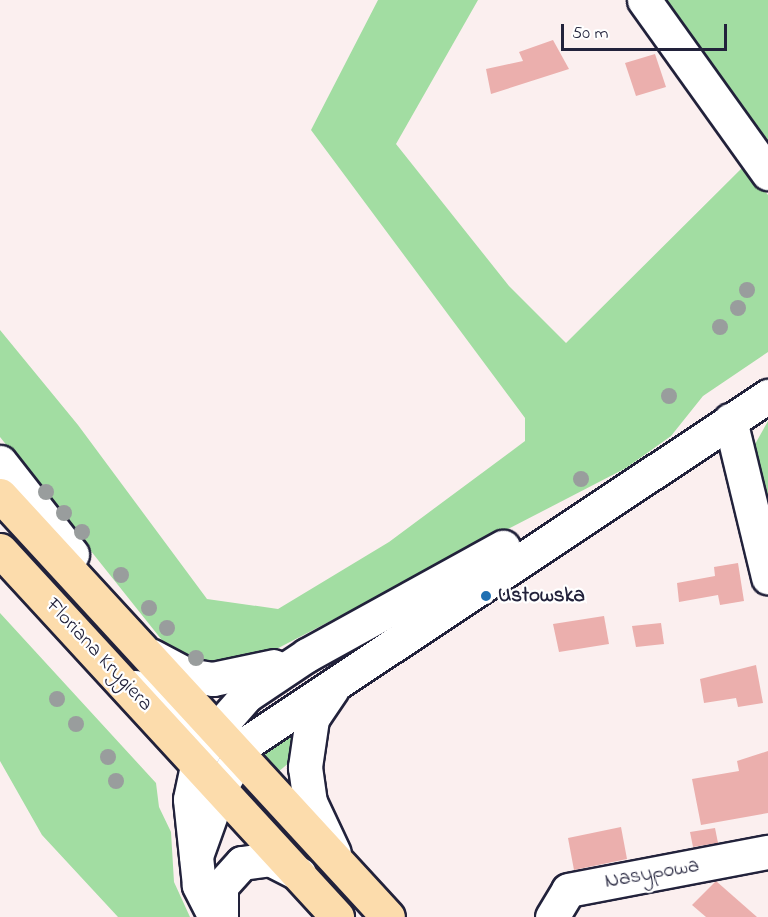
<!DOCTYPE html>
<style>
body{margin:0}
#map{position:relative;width:768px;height:917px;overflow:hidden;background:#fbefef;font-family:"Indie Flower",sans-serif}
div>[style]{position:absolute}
.green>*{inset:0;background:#a2dda2}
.building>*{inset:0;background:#ebafad}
.roads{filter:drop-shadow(2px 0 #22223b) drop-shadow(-2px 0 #22223b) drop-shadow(0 2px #22223b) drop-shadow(0 -2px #22223b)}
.minor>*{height:33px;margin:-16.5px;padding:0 16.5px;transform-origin:16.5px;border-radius:16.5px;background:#fff}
.major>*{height:33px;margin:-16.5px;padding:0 16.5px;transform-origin:16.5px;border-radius:16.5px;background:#fcdcac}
.trees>*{width:16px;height:16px;margin:-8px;border-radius:50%;background:#999d9d}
.dots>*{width:16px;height:16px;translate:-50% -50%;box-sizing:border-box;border:3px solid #fff;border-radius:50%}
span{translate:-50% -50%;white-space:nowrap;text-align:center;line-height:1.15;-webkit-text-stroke:4.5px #fff;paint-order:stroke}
.poi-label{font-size:21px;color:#22223b;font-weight:700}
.left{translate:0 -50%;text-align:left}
.street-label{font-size:21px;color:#22223b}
.scale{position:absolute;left:561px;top:24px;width:166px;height:27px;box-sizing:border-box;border:3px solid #22223b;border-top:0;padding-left:8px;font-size:18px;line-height:21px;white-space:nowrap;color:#22223b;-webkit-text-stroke:4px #fff;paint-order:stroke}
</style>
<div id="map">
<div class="green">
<i style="clip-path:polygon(378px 0,478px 0,396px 144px,509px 286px,566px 343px,745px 165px,768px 195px,768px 352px,703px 396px,671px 436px,626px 468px,259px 658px,206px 667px,173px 654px,0 437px,0 330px,78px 425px,207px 599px,278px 609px,389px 542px,525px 441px,525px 418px,311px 130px)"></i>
<i style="clip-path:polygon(667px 0,768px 0,768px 143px,736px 104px)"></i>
<i style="clip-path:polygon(768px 421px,768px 512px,754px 446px)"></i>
<i style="clip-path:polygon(0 613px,156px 783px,159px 807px,171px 832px,174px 882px,190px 917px,118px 917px,42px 835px,0 761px)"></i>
<i style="clip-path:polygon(303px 716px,290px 762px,278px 772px,260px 753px)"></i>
</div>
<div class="building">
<i style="clip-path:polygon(553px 40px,569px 69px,491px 94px,486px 69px,523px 61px,519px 52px)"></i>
<i style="clip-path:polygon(655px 54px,666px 87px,636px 96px,625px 63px)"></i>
<i style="clip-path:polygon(738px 563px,744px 601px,720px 605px,718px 595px,679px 602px,677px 583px,715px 576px,714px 567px)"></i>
<i style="clip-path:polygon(604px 616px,609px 644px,559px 652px,553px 624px)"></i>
<i style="clip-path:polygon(661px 623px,664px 644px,636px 647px,632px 626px)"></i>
<i style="clip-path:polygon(756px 665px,763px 703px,738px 707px,736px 698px,704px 703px,700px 679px)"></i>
<i style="clip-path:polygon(768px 751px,768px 813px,701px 825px,692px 779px,739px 771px,737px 761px)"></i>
<i style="clip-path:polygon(621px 827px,627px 859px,574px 870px,568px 838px)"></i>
<i style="clip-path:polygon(715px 828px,718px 843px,693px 847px,690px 832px)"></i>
<i style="clip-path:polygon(716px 881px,757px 917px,706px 917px,692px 905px)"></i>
</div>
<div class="roads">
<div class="minor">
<i style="left:644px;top:0;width:213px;rotate:54.4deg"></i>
<i style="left:730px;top:420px;width:162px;rotate:76.4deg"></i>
<i style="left:0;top:462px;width:117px;rotate:52deg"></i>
<i style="left:152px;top:656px;width:40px;rotate:28deg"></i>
<i style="left:187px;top:675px;width:26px;rotate:9deg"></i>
<i style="left:213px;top:679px;width:62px;rotate:-12deg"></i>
<i style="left:135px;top:687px;width:64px;rotate:33.4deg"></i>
<i style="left:188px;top:722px;width:41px;rotate:22.8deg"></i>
<i style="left:332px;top:689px;width:36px;rotate:124deg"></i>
<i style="left:312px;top:719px;width:49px;rotate:98.3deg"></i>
<i style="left:305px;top:767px;width:35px;rotate:82deg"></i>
<i style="left:310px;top:802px;width:56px;rotate:64.8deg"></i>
<i style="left:196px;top:856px;width:74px;rotate:-70.3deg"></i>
<i style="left:221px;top:786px;width:52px;rotate:-58.5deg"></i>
<i style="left:248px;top:742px;width:625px;rotate:-33.64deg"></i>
<i style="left:215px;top:917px;width:36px;rotate:-117deg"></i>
<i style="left:199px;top:885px;width:86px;rotate:-96deg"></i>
<i style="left:190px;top:799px;width:39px;rotate:-78deg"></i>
<i style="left:198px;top:761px;width:39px;rotate:-59deg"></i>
<i style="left:218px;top:728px;width:44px;rotate:-48.7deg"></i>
<i style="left:247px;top:695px;width:72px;rotate:-33.7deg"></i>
<i style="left:307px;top:655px;width:224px;rotate:-28.9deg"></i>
<i style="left:221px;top:917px;width:31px;rotate:-90deg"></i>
<i style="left:221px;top:886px;width:31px;rotate:-48deg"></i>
<i style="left:242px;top:863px;width:28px;rotate:-8deg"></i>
<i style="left:270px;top:859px;width:33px;rotate:27deg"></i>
<i style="left:552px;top:917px;width:31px;rotate:-59deg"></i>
<i style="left:568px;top:890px;width:204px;rotate:-10.8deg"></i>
</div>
<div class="major">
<i style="left:0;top:495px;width:573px;rotate:47.4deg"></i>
<i style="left:0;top:550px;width:498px;rotate:47.4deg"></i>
</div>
</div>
<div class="trees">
<i style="left:747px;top:290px"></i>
<i style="left:738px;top:308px"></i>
<i style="left:720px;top:327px"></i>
<i style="left:669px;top:396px"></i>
<i style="left:581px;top:479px"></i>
<i style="left:46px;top:492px"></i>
<i style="left:64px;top:513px"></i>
<i style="left:82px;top:532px"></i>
<i style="left:121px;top:575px"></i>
<i style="left:149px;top:608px"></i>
<i style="left:167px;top:628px"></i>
<i style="left:196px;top:658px"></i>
<i style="left:57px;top:699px"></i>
<i style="left:76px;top:724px"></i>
<i style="left:108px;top:757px"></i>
<i style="left:116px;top:781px"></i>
</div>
<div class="dots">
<i style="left:486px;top:596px;background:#1f6fb2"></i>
</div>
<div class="poi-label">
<span class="left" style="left:498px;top:596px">Ustowska</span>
</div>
<div class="street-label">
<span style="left:99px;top:655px;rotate:47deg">Floriana Krygiera</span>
<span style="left:652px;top:874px;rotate:-10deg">Nasypowa</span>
</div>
<div class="scale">50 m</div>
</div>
